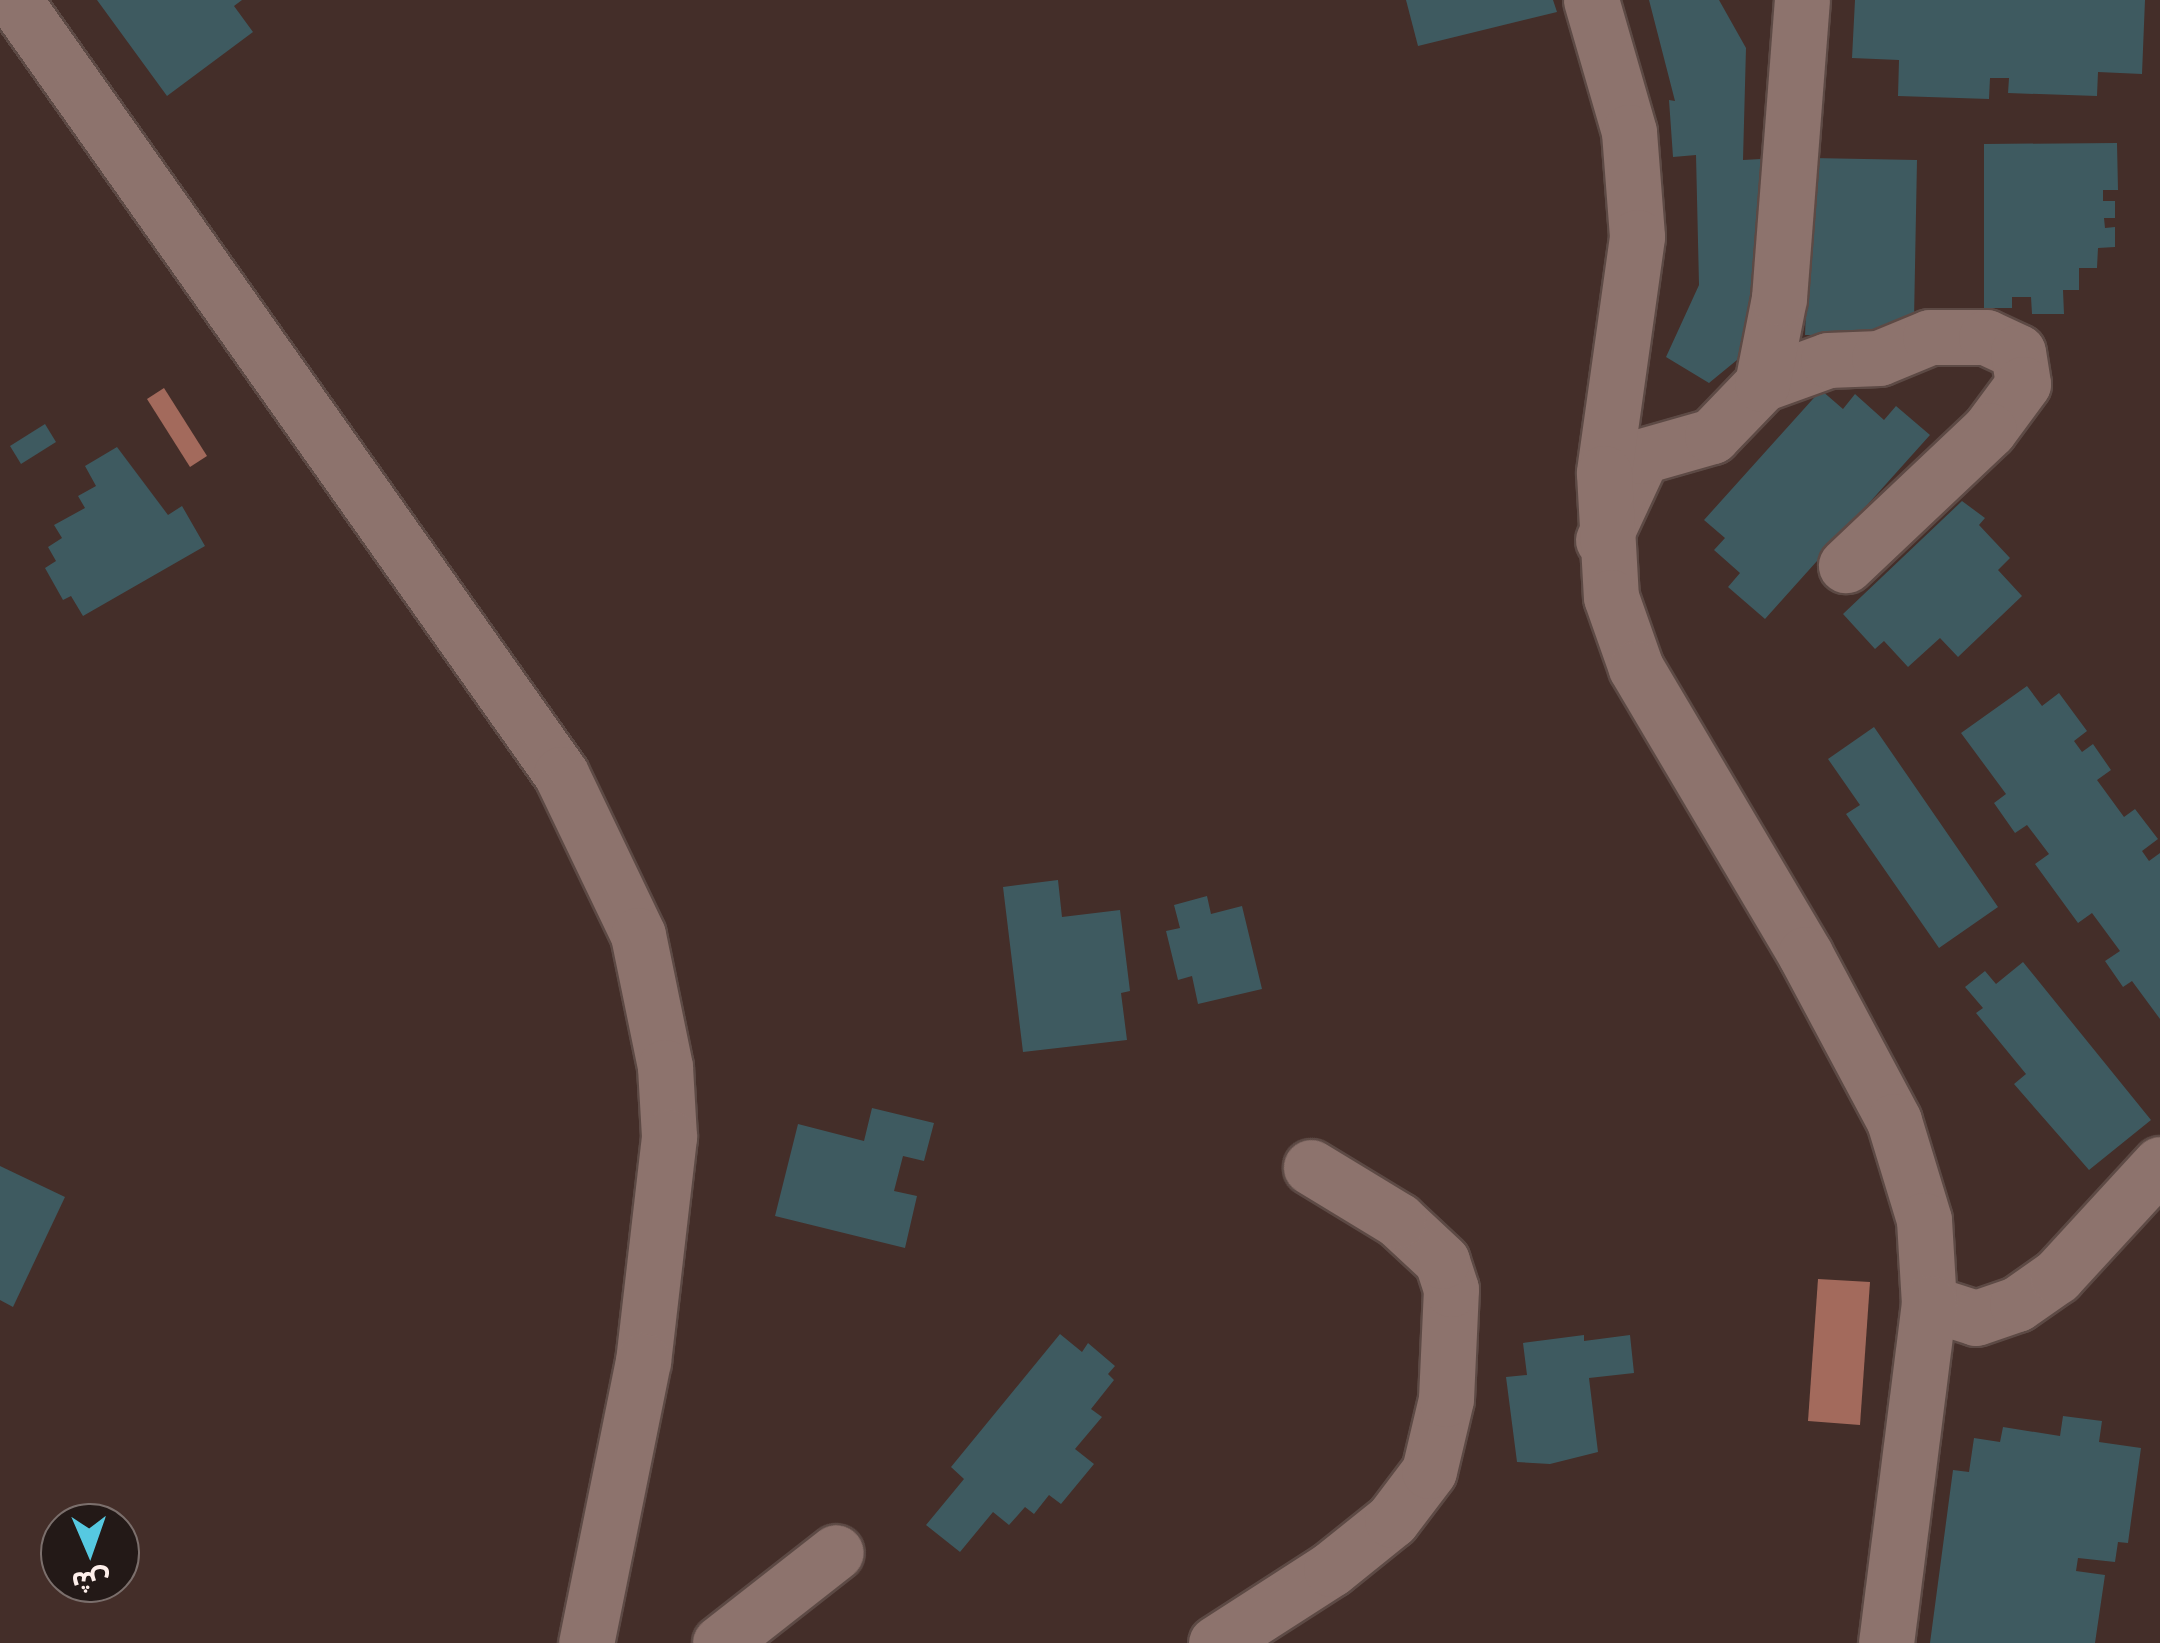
<!DOCTYPE html>
<meta charset="utf-8">
<style>
body{margin:0}
#map{position:relative;width:2160px;height:1643px;overflow:hidden;background:#442e29;font-family:Karla,"Noto Sans Arabic",sans-serif}
div>[style]{position:absolute}
.water>*{inset:0;background:#a36a5c}
.building>*{inset:0;background:#3e5a60}
.roads{filter:drop-shadow(2px 0 #5d4a45) drop-shadow(-2px 0 #5d4a45) drop-shadow(0 2px #5d4a45) drop-shadow(0 -2px #5d4a45)}
.minor>*{height:55px;margin:-27.5px;padding:0 27.5px;transform-origin:27.5px;border-radius:27.5px;background:#8d736d}
.tertiary>*{height:55px;margin:-27.5px;padding:0 27.5px;transform-origin:27.5px;border-radius:27.5px;background:#8d736d}
span{translate:-50% -50%;white-space:nowrap;text-align:center;line-height:1.15;-webkit-text-stroke:9px #231917;paint-order:stroke}
.north{position:absolute;left:40px;top:1503px;width:100px;height:100px;box-sizing:border-box;background:#231917;border:2px solid #7b6f6c;border-radius:50%;rotate:178deg;font-size:28px;font-weight:700;line-height:40px;text-align:center;color:#feefeb}
.north::after{content:'';display:block;margin:auto;width:35px;height:45px;background:#56c9e1;clip-path:polygon(50% 0,100% 100%,50% 72%,0 100%)}
</style>
<div id="map">
<div class="water">
<i style="clip-path:polygon(164px 388px,207px 456px,190px 467px,147px 399px)"></i>
<i style="clip-path:polygon(1818px 1279px,1870px 1282px,1860px 1425px,1808px 1421px)"></i>
</div>
<div class="building">
<i style="clip-path:polygon(97px 0,242px 0,234px 6px,253px 32px,167px 96px)"></i>
<i style="clip-path:polygon(1406px 0,1553px 0,1557px 12px,1418px 46px)"></i>
<i style="clip-path:polygon(1649px 0,1719px 0,1746px 48px,1743px 160px,1761px 159px,1768px 306px,1737px 360px,1709px 383px,1666px 357px,1699px 285px,1696px 155px,1673px 157px,1669px 100px,1675px 101px)"></i>
<i style="clip-path:polygon(1855px 0,2145px 0,2142px 74px,2098px 72px,2097px 96px,2008px 93px,2009px 78px,1990px 78px,1989px 99px,1898px 96px,1899px 60px,1852px 58px)"></i>
<i style="clip-path:polygon(2117px 143px,2118px 190px,2103px 190px,2103px 201px,2115px 201px,2115px 218px,2104px 218px,2105px 228px,2115px 227px,2115px 247px,2098px 248px,2097px 268px,2079px 268px,2079px 290px,2063px 290px,2064px 314px,2032px 314px,2031px 297px,2012px 297px,2012px 308px,1984px 308px,1984px 144px)"></i>
<i style="clip-path:polygon(1812px 158px,1917px 160px,1914px 320px,1901px 336px,1805px 335px)"></i>
<i style="clip-path:polygon(1821px 390px,1843px 409px,1855px 394px,1884px 420px,1896px 406px,1930px 435px,1765px 619px,1728px 587px,1740px 573px,1714px 550px,1725px 538px,1704px 520px)"></i>
<i style="clip-path:polygon(45px 424px,56px 442px,21px 464px,10px 446px)"></i>
<i style="clip-path:polygon(117px 447px,168px 515px,182px 506px,205px 546px,83px 616px,71px 596px,63px 600px,45px 568px,56px 561px,48px 547px,62px 538px,54px 525px,85px 508px,78px 496px,96px 486px,85px 466px)"></i>
<i style="clip-path:polygon(1962px 501px,1985px 518px,1979px 525px,2010px 558px,1998px 570px,2022px 596px,1958px 657px,1940px 638px,1908px 667px,1884px 641px,1875px 649px,1843px 614px)"></i>
<i style="clip-path:polygon(2027px 686px,2042px 706px,2059px 693px,2087px 731px,2074px 741px,2082px 752px,2093px 744px,2111px 770px,2097px 780px,2124px 817px,2135px 809px,2158px 839px,2142px 851px,2149px 861px,2160px 853px,2160px 1019px,2132px 981px,2123px 987px,2105px 961px,2120px 951px,2092px 913px,2078px 923px,2035px 864px,2049px 854px,2027px 825px,2015px 833px,1994px 803px,2006px 794px,1961px 733px)"></i>
<i style="clip-path:polygon(1874px 727px,1998px 907px,1939px 948px,1846px 814px,1860px 805px,1828px 759px)"></i>
<i style="clip-path:polygon(1058px 880px,1062px 917px,1120px 910px,1130px 991px,1121px 993px,1127px 1040px,1023px 1052px,1003px 887px)"></i>
<i style="clip-path:polygon(1207px 896px,1211px 914px,1242px 906px,1262px 989px,1198px 1004px,1192px 976px,1178px 980px,1166px 931px,1180px 928px,1174px 905px)"></i>
<i style="clip-path:polygon(2023px 962px,2151px 1120px,2089px 1170px,2014px 1084px,2026px 1074px,1976px 1013px,1983px 1008px,1965px 987px,1985px 971px,1996px 984px)"></i>
<i style="clip-path:polygon(872px 1108px,934px 1123px,924px 1161px,903px 1156px,894px 1191px,917px 1196px,905px 1248px,775px 1216px,798px 1124px,864px 1141px)"></i>
<i style="clip-path:polygon(0 1166px,65px 1197px,13px 1307px,0 1300px)"></i>
<i style="clip-path:polygon(1060px 1334px,1082px 1352px,1088px 1343px,1115px 1366px,1108px 1374px,1114px 1380px,1091px 1409px,1102px 1417px,1075px 1449px,1094px 1464px,1061px 1504px,1049px 1495px,1034px 1514px,1025px 1507px,1009px 1525px,993px 1512px,960px 1552px,926px 1525px,964px 1479px,951px 1467px)"></i>
<i style="clip-path:polygon(1584px 1335px,1584px 1341px,1630px 1335px,1634px 1373px,1589px 1378px,1598px 1452px,1550px 1464px,1517px 1462px,1506px 1377px,1527px 1375px,1523px 1343px)"></i>
<i style="clip-path:polygon(2063px 1416px,2102px 1421px,2099px 1442px,2141px 1448px,2128px 1543px,2118px 1542px,2115px 1562px,2078px 1558px,2076px 1571px,2105px 1575px,2095px 1643px,1930px 1643px,1953px 1470px,1969px 1472px,1974px 1438px,2000px 1442px,2003px 1427px,2060px 1436px)"></i>
</div>
<div class="roads">
<div class="minor">
<i style="left:1762px;top:384px;width:70px;rotate:-20deg"></i>
<i style="left:1828px;top:360px;width:51px;rotate:-2.2deg"></i>
<i style="left:1879px;top:358px;width:55px;rotate:-22.4deg"></i>
<i style="left:1930px;top:337px;width:56px"></i>
<i style="left:1986px;top:337px;width:35px;rotate:25deg"></i>
<i style="left:2018px;top:352px;width:32px;rotate:81deg"></i>
<i style="left:2023px;top:384px;width:57px;rotate:126.5deg"></i>
<i style="left:1989px;top:430px;width:197px;rotate:136.6deg"></i>
<i style="left:1603px;top:540px;width:93px;rotate:-65.1deg"></i>
<i style="left:1642px;top:456px;width:73px;rotate:-15.9deg"></i>
<i style="left:1712px;top:436px;width:72px;rotate:-46.1deg"></i>
<i style="left:1762px;top:384px;width:88px;rotate:-78.8deg"></i>
<i style="left:1779px;top:298px;width:299px;rotate:-85.6deg"></i>
<i style="left:1929px;top:1303px;width:49px;rotate:17.7deg"></i>
<i style="left:1976px;top:1318px;width:43px;rotate:-18.9deg"></i>
<i style="left:2017px;top:1304px;width:49px;rotate:-35deg"></i>
<i style="left:2057px;top:1276px;width:152px;rotate:-47.4deg"></i>
<i style="left:720px;top:1643px;width:147px;rotate:-38.1deg"></i>
<i style="left:1216px;top:1643px;width:137px;rotate:-32.8deg"></i>
<i style="left:1331px;top:1569px;width:78px;rotate:-38.8deg"></i>
<i style="left:1392px;top:1520px;width:61px;rotate:-52.9deg"></i>
<i style="left:1429px;top:1471px;width:74px;rotate:-76.7deg"></i>
<i style="left:1446px;top:1399px;width:110px;rotate:-87.4deg"></i>
<i style="left:1451px;top:1289px;width:29px;rotate:-108deg"></i>
<i style="left:1442px;top:1261px;width:60px;rotate:-137deg"></i>
<i style="left:1398px;top:1220px;width:102px;rotate:-148.7deg"></i>
</div>
<div class="tertiary">
<i style="left:14px;top:0;width:948px;rotate:54.75deg"></i>
<i style="left:561px;top:774px;width:178px;rotate:64.4deg"></i>
<i style="left:638px;top:935px;width:135px;rotate:78.4deg"></i>
<i style="left:665px;top:1067px;width:70px;rotate:86.7deg"></i>
<i style="left:669px;top:1137px;width:226px;rotate:96.6deg"></i>
<i style="left:643px;top:1361px;width:288px;rotate:101.4deg"></i>
<i style="left:1591px;top:0;width:137px;rotate:73.9deg"></i>
<i style="left:1629px;top:132px;width:105px;rotate:85.6deg"></i>
<i style="left:1637px;top:237px;width:238px;rotate:98deg"></i>
<i style="left:1604px;top:473px;width:124px;rotate:86.8deg"></i>
<i style="left:1611px;top:597px;width:75px;rotate:70.6deg"></i>
<i style="left:1636px;top:668px;width:332px;rotate:59.4deg"></i>
<i style="left:1805px;top:954px;width:189px;rotate:61.9deg"></i>
<i style="left:1894px;top:1121px;width:103px;rotate:73.1deg"></i>
<i style="left:1924px;top:1220px;width:83px;rotate:86.6deg"></i>
<i style="left:1929px;top:1303px;width:343px;rotate:97.2deg"></i>
</div>
</div>
<div class="north">ش</div>
</div>
